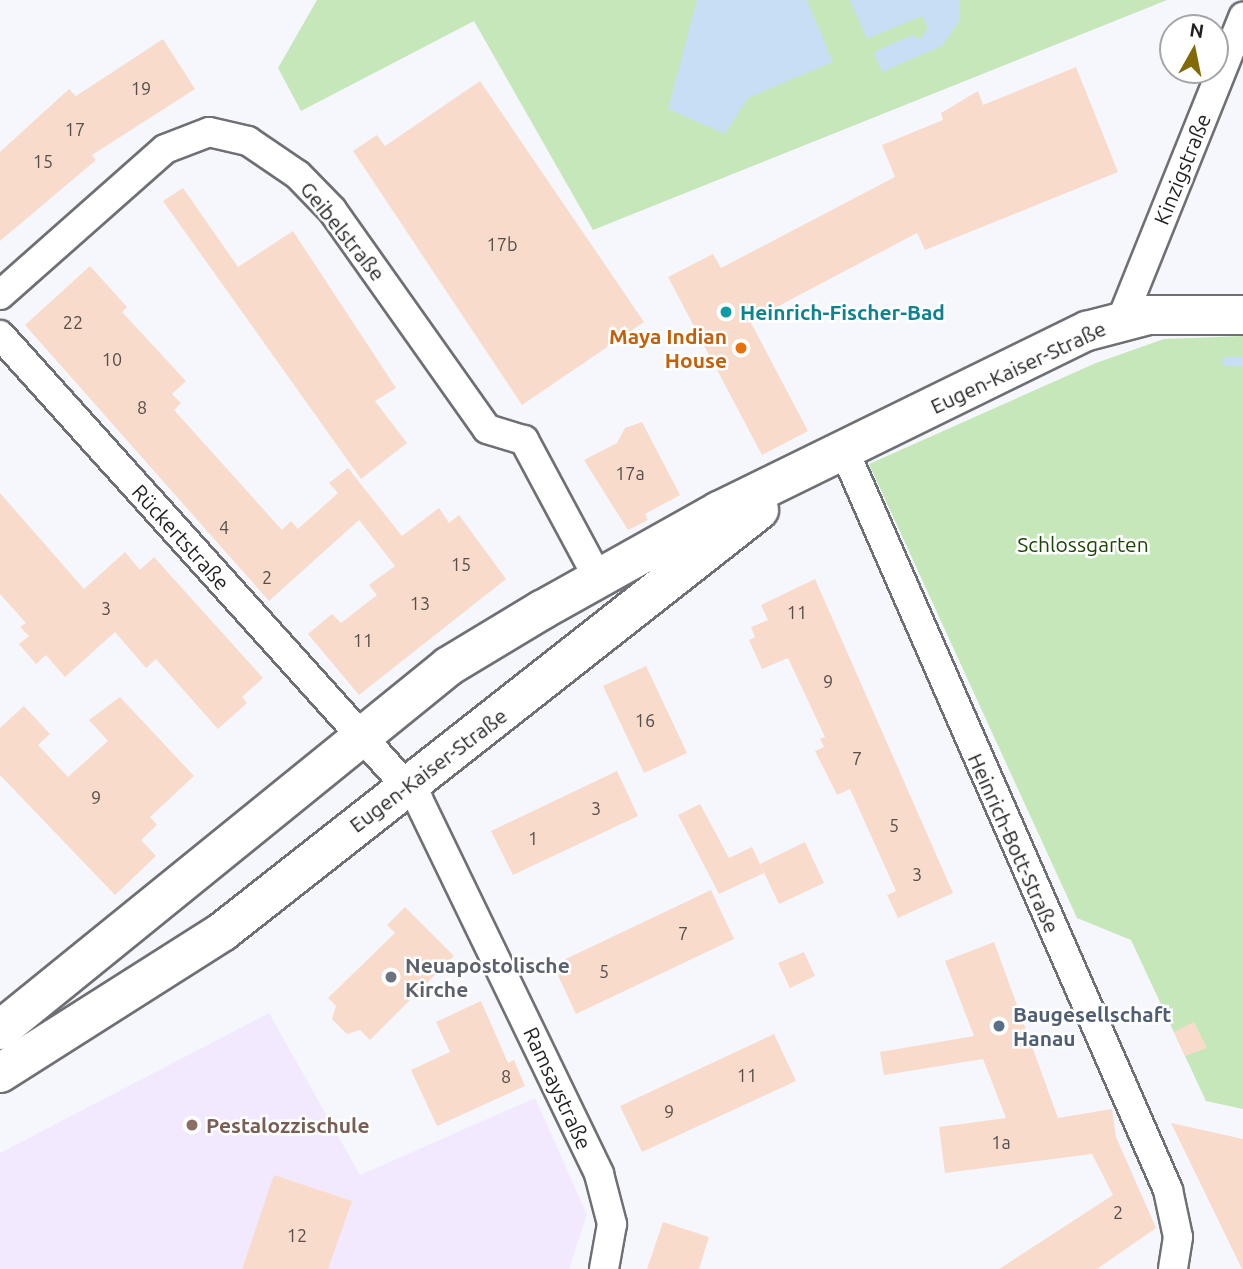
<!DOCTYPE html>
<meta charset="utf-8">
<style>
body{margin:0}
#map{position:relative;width:1243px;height:1269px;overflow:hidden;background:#f5f7fd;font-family:Ubuntu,sans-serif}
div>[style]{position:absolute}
.education>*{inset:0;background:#f2e9fe}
.green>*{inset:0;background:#c5e7b9}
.water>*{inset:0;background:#c7dff4}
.stream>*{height:9px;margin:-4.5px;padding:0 4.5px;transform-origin:4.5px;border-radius:4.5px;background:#c7dff4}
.building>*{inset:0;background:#f9dbcc}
.roads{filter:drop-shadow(2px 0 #6e7075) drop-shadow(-2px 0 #6e7075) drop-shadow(0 2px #6e7075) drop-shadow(0 -2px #6e7075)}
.minor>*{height:28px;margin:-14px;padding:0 14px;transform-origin:14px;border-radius:14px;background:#fff}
.secondary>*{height:38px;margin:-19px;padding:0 19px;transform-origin:19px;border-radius:19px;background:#fff}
.dots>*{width:19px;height:19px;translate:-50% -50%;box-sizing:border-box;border:4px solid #fff;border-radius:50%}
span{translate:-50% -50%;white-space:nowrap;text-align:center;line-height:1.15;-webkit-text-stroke:5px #fff;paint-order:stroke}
.number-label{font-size:18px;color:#564f4c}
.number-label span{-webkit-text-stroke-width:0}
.street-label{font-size:21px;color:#1f2022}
.culture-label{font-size:21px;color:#0d838f;font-weight:700}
.left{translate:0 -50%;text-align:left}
.food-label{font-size:21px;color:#c56008;font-weight:700}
.right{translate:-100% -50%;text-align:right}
.park-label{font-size:21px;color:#1b4505}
.worship-label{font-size:21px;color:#5b616d;font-weight:700}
.service-label{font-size:21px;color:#4e5e75;font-weight:700}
.education-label{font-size:21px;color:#785e54;font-weight:700}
.north{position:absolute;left:1159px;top:14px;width:70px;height:70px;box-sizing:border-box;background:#fff;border:2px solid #a5a6a7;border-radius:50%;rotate:9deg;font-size:19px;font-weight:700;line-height:28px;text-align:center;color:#1f2022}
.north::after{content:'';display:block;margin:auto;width:24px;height:32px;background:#826a04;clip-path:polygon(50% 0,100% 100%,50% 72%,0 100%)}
</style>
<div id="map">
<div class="education">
<i style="clip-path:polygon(269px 1013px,360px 1175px,535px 1098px,587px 1215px,569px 1269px,0 1269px,0 1153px)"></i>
</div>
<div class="green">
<i style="clip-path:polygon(317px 0,1167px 0,593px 230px,474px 21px,301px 111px,278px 68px)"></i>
<i style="clip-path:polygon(1243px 336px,1243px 1109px,1206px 1101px,1131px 940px,1077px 918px,869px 464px,1096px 363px,1164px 339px)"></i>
</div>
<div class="water">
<i style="clip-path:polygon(697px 0,807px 0,833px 62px,748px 98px,725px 134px,668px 109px)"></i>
<i style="clip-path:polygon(850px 0,960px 0,960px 20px,942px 46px,882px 72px,874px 52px,912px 35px,920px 39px,928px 28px,922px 16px,867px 39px)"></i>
</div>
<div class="stream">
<i style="left:1226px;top:361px;width:17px"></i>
</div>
<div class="building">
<i style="clip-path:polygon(163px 39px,195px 89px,92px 155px,96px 160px,0 241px,0 152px,69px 89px,76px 96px)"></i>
<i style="clip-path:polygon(1076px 67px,1118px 172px,925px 250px,917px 233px,750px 321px,808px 431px,762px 455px,668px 277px,713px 254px,721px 268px,895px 177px,882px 145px,943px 120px,941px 113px,978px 91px,983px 105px)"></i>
<i style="clip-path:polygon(480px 81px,644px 322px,522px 405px,353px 151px,377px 135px,385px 146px)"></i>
<i style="clip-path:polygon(183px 188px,238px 267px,293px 231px,396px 388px,375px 401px,407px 443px,361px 479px,163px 201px)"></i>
<i style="clip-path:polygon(90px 266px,127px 307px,122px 312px,186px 381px,172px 394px,181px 403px,174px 410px,282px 530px,291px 521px,298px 529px,338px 493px,329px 483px,348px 468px,402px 536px,439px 508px,449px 523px,459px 515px,506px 579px,359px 695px,308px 634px,332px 614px,341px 623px,377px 595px,369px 585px,395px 566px,359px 520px,269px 601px,25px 325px)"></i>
<i style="clip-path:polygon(642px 422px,680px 495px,645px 514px,648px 520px,628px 530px,584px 460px,617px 443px,625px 428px)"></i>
<i style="clip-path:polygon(0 493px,84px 589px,125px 552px,140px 570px,154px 557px,263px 678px,242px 697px,247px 703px,218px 729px,156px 659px,146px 668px,115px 632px,65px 677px,46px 655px,36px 664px,19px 644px,29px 636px,20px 627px,26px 623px,0 594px)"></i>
<i style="clip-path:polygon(815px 579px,953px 893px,898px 918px,887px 895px,896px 891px,850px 789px,837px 795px,815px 751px,824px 747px,820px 739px,825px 737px,788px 658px,762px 669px,749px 640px,755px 637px,751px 627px,768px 620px,761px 605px)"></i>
<i style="clip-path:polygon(646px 666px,687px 753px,644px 773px,603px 686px)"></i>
<i style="clip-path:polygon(120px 697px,194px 776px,150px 817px,157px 825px,141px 840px,156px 856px,115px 895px,0 775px,0 728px,24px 706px,50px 734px,38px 745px,68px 777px,108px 741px,89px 720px)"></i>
<i style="clip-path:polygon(617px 771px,638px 816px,513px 875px,491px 831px)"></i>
<i style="clip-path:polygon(700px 804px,729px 858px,752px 847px,764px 873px,719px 894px,678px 815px)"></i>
<i style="clip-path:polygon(805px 842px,824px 883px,779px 904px,760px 864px)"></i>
<i style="clip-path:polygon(711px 890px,734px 939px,576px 1014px,553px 965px)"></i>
<i style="clip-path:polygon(405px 907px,454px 956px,370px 1040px,360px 1030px,347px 1034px,332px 1019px,336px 1006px,328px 998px,395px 933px,387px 925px)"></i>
<i style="clip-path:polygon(994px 942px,1058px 1118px,1112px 1109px,1116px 1137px,1156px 1228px,1097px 1269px,999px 1269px,1113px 1195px,1092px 1154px,945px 1173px,939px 1127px,1006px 1118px,983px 1059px,884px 1075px,880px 1052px,974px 1036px,945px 961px)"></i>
<i style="clip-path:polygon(804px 952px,815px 976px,790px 988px,778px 963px)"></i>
<i style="clip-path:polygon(481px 1001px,508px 1063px,514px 1060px,525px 1086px,437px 1126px,411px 1070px,450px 1052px,436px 1022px)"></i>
<i style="clip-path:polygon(1194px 1022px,1207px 1048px,1185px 1056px,1174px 1032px)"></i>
<i style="clip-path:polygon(774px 1034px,796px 1081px,642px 1152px,620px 1106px)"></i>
<i style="clip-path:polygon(1171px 1123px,1243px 1139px,1243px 1269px,1242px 1269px)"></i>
<i style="clip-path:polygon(274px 1175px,352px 1201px,328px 1269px,242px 1269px)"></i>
<i style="clip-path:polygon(663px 1222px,709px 1237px,699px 1269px,647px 1269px)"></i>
</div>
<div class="roads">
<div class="minor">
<i style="left:0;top:295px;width:220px;rotate:-41.5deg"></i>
<i style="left:165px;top:149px;width:47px;rotate:-21.1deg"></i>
<i style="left:209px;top:132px;width:40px;rotate:13deg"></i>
<i style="left:248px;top:141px;width:60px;rotate:34.2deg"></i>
<i style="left:298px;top:175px;width:49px;rotate:45.8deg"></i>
<i style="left:332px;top:210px;width:268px;rotate:54.7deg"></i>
<i style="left:487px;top:429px;width:39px;rotate:17deg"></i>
<i style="left:524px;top:440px;width:157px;rotate:61.8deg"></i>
<i style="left:1121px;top:321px;width:328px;rotate:-68.1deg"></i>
<i style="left:0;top:335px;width:625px;rotate:47.99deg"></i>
<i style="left:418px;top:799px;width:416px;rotate:64.2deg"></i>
<i style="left:599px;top:1174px;width:52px;rotate:75.4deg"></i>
<i style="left:612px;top:1224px;width:46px;rotate:100.1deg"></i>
<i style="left:844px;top:450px;width:808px;rotate:66.35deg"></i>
<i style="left:1168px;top:1190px;width:48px;rotate:78deg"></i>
<i style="left:1178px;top:1237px;width:32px;rotate:99deg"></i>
</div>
<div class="secondary">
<i style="left:0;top:1030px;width:578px;rotate:-39.03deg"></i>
<i style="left:449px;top:666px;width:109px;rotate:-31.1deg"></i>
<i style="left:542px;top:610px;width:203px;rotate:-29.2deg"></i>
<i style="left:719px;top:511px;width:410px;rotate:-26.1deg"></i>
<i style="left:1087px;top:331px;width:63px;rotate:-14.7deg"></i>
<i style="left:1148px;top:315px;width:95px"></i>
<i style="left:0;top:1073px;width:263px;rotate:-32.4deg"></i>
<i style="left:222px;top:932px;width:683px;rotate:-38.16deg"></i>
</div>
</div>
<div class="dots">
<i style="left:726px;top:312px;background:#0f9aa8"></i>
<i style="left:741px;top:348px;background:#e8710a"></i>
<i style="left:391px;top:977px;background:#6b7280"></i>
<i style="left:999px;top:1026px;background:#5c6f8a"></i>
<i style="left:192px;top:1125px;background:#8d6e63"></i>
</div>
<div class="number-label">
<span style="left:141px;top:88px">19</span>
<span style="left:75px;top:129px">17</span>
<span style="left:43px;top:161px">15</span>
<span style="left:502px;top:244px">17b</span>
<span style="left:73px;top:322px">22</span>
<span style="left:112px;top:359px">10</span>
<span style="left:142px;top:407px">8</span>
<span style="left:630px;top:473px">17a</span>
<span style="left:224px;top:527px">4</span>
<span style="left:461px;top:564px">15</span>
<span style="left:267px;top:577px">2</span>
<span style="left:420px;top:603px">13</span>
<span style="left:106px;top:608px">3</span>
<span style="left:797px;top:612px">11</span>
<span style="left:363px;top:640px">11</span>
<span style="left:828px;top:681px">9</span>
<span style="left:645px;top:720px">16</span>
<span style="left:857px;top:758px">7</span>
<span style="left:96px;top:797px">9</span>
<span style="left:596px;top:808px">3</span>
<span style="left:894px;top:825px">5</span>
<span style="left:533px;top:838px">1</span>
<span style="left:917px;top:874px">3</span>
<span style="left:683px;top:933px">7</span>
<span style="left:604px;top:971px">5</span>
<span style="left:747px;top:1075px">11</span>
<span style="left:506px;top:1076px">8</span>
<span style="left:669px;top:1111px">9</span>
<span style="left:1001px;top:1142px">1a</span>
<span style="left:1118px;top:1212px">2</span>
<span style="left:297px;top:1235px">12</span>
</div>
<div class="street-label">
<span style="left:1182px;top:169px;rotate:-68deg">Kinzigstraße</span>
<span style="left:343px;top:231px;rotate:51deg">Geibelstraße</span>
<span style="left:1018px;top:367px;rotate:-25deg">Eugen-Kaiser-Straße</span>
<span style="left:181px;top:537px;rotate:48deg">Rückertstraße</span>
<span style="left:428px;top:770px;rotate:-37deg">Eugen-Kaiser-Straße</span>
<span style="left:1014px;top:843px;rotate:66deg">Heinrich-Bott-Straße</span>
<span style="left:558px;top:1088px;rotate:65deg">Ramsaystraße</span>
</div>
<div class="culture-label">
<span class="left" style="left:740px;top:312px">Heinrich-Fischer-Bad</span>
</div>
<div class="food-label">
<span class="right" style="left:727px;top:348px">Maya Indian<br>House</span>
</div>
<div class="park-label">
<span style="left:1083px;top:544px">Schlossgarten</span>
</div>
<div class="worship-label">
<span class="left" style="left:405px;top:977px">Neuapostolische<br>Kirche</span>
</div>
<div class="service-label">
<span class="left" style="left:1013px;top:1026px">Baugesellschaft<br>Hanau</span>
</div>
<div class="education-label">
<span class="left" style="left:206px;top:1125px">Pestalozzischule</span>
</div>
<div class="north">N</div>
</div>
